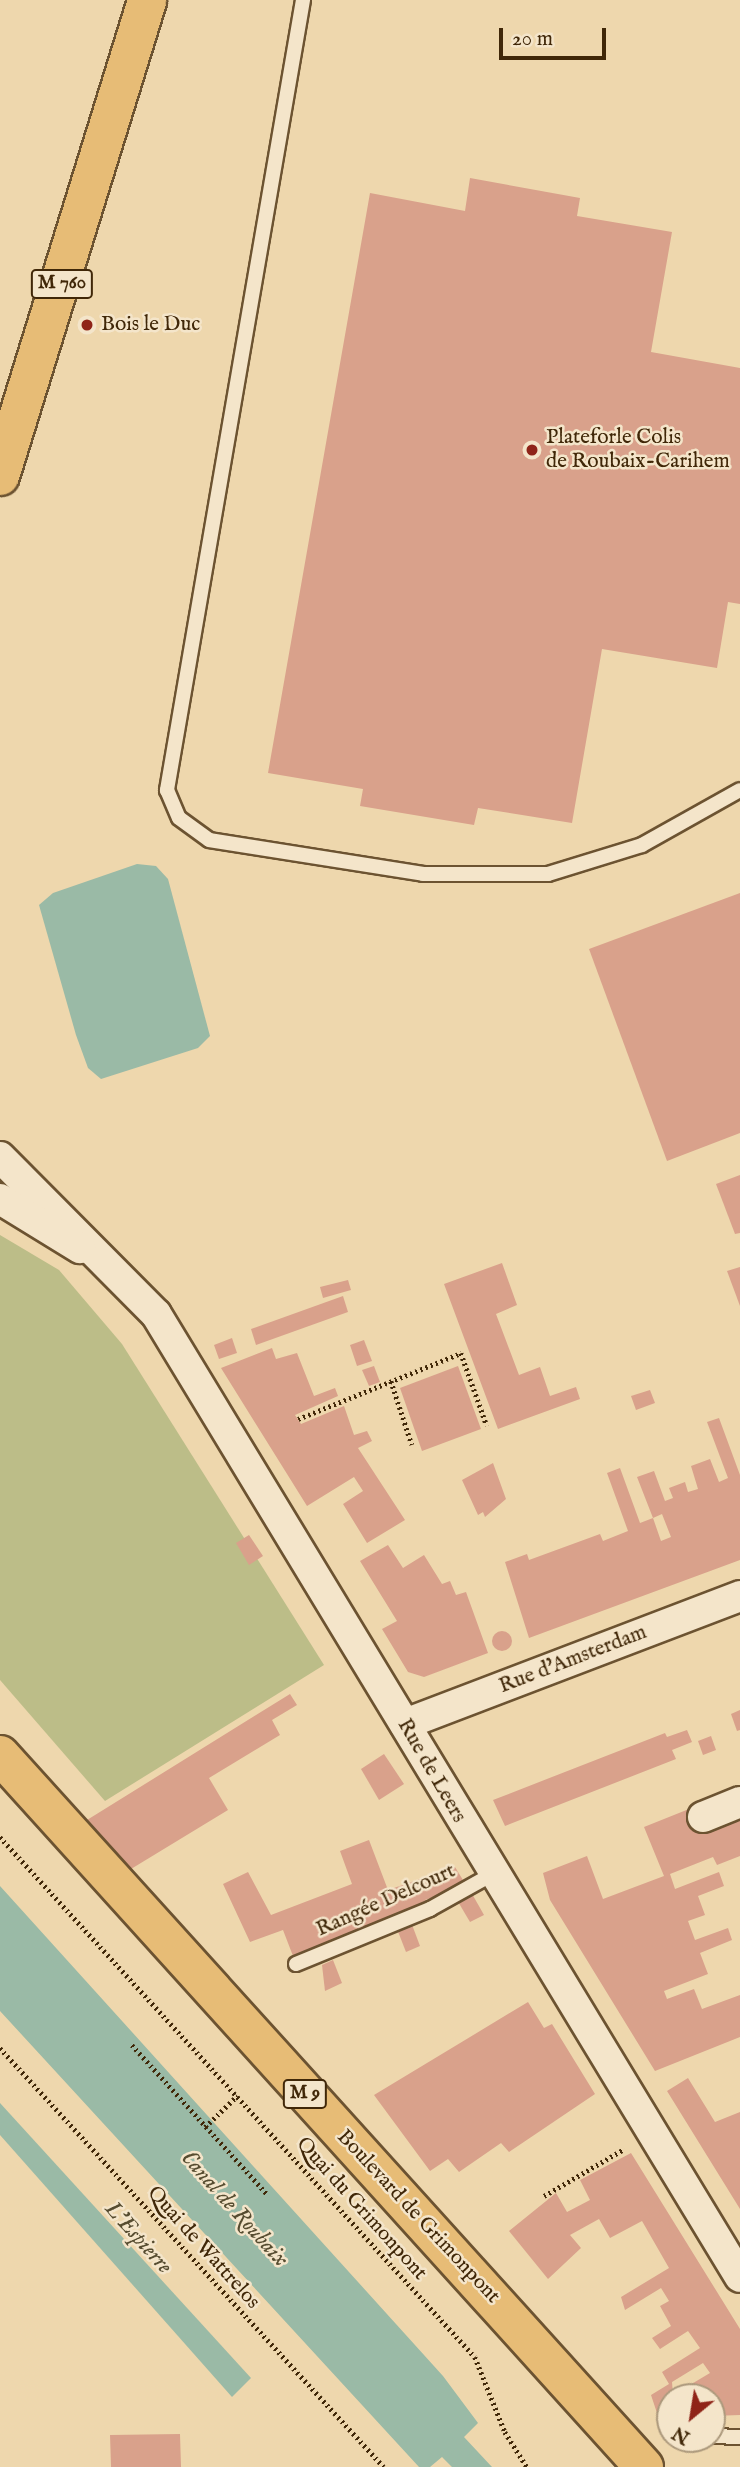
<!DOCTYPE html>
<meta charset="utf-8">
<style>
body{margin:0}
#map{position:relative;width:740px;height:2467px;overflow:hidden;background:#eed7ad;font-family:"IM FELL English",serif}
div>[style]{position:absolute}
.green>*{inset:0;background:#bcbd88}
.water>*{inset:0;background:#9abaa6}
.building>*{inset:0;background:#d9a18b}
.round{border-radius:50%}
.path>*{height:4.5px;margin-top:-2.25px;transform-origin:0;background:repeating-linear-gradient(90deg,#402708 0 2px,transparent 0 5.5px)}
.roads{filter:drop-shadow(2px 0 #6c5331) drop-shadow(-2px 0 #6c5331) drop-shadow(0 2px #6c5331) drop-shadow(0 -2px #6c5331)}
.lane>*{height:14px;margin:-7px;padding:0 7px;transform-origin:7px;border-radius:7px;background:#f4e5ca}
.street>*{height:30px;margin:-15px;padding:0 15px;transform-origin:15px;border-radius:15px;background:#f4e5ca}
.primary>*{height:38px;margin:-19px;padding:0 19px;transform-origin:19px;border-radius:19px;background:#e7bc76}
.dots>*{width:19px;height:19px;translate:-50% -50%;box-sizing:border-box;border:4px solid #f4e5ca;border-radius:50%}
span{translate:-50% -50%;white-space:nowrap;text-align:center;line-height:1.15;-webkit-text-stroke:5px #f4e5ca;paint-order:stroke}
.shield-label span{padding:2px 5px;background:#f4e5ca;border:2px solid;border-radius:5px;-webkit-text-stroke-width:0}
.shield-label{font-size:19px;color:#402708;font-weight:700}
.poi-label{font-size:21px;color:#402708}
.left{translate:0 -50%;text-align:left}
.street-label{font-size:21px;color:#402708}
.water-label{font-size:23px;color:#564c30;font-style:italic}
.north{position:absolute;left:656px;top:2383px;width:70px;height:70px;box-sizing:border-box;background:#f4e5ca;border:2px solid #ac997c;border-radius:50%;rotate:210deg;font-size:19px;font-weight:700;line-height:28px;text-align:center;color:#402708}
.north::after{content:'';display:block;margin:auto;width:24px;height:32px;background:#8f2418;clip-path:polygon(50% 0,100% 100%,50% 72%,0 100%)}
.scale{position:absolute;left:499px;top:28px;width:107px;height:32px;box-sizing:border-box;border:4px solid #402708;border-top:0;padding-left:9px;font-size:21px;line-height:24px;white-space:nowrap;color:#402708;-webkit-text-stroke:5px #f4e5ca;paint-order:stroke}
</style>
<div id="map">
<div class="green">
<i style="clip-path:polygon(0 1235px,59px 1270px,122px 1344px,324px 1665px,105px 1801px,0 1680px)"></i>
</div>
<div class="water">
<i style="clip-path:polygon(137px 864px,156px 866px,168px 879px,210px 1036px,198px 1048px,101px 1079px,88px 1068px,76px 1035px,39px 905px,53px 893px)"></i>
<i style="clip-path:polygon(0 1886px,443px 2376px,478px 2423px,464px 2437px,492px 2467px,452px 2467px,442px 2457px,430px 2467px,419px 2467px,0 2011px)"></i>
<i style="clip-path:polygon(0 2103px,251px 2378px,232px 2397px,0 2135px)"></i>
</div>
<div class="building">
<i style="clip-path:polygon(470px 178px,580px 198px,577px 216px,672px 232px,651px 352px,740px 368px,740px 604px,728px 602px,717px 668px,602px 649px,572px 823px,478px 808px,474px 825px,360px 806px,363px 789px,268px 773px,370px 193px,465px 211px)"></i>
<i style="clip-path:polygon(740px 893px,740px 1133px,667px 1161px,589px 949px)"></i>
<i style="clip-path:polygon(740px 1175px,740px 1233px,735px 1234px,716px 1184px)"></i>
<i style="clip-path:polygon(502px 1263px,517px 1305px,496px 1314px,519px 1375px,540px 1367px,550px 1396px,576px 1387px,580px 1399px,498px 1429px,444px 1284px)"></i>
<i style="clip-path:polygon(740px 1267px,740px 1306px,727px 1271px)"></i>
<i style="clip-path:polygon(348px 1280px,351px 1290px,323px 1298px,320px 1287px)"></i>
<i style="clip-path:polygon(343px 1296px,348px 1312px,256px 1345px,251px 1329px)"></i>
<i style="clip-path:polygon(232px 1338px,237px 1353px,219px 1359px,214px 1345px)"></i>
<i style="clip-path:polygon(364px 1340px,372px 1361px,357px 1366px,350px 1345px)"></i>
<i style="clip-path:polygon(272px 1348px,276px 1359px,297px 1353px,314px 1396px,335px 1388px,338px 1396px,295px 1415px,301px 1424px,344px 1406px,354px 1435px,367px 1431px,372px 1441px,358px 1448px,405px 1520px,367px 1543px,343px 1504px,363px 1491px,354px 1477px,307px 1506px,221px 1368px)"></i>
<i style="clip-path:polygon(374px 1366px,380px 1382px,369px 1386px,362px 1370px)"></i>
<i style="clip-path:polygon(458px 1366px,481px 1429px,422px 1451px,400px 1388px)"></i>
<i style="clip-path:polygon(650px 1390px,655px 1403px,636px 1410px,631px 1396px)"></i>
<i style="clip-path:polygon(evenodd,719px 1418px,740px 1475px,740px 1560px,529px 1638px,505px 1562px,527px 1554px,529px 1560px,600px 1534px,603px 1541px,628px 1531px,607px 1473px,620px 1468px,640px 1523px,653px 1518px,637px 1477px,654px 1471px,665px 1501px,673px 1498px,669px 1488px,685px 1482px,688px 1492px,698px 1489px,691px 1466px,710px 1459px,719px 1482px,728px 1478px,707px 1422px,719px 1418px,662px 1514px,671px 1537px,661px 1541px,653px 1518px,662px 1514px)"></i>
<i style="clip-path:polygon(493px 1463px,506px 1499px,485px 1517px,483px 1512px,478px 1515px,462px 1480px)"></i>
<i style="clip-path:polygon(249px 1535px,263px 1556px,249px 1565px,236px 1543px)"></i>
<i style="clip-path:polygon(388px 1545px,403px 1568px,424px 1555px,442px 1584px,450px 1581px,456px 1595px,466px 1592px,488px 1653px,424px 1677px,408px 1672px,382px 1629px,397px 1621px,360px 1561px)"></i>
<i class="round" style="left:492px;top:1631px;width:20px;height:20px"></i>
<i style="clip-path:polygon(290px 1694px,297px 1705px,272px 1720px,280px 1735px,209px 1778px,228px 1810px,131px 1869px,87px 1820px)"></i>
<i style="clip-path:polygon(740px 1710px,740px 1730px,737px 1731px,731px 1714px)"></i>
<i style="clip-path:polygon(687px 1730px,692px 1742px,672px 1750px,676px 1759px,505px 1826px,493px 1800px,665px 1733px,667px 1737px)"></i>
<i style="clip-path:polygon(711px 1736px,716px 1750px,703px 1755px,698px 1741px)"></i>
<i style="clip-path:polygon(384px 1754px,404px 1784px,379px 1800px,361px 1769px)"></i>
<i style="clip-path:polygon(694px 1807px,740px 1810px,740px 1856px,717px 1865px,713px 1857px,670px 1874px,675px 1889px,719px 1872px,724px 1886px,698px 1896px,705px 1915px,688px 1921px,695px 1940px,728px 1928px,732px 1940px,700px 1953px,708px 1974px,664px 1991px,667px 1999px,694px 1989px,702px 2009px,740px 1995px,740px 2037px,655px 2071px,550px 1900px,543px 1873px,587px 1856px,603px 1899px,664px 1876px,644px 1827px)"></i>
<i style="clip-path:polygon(369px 1840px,388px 1890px,455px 1867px,466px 1885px,425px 1900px,427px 1906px,293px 1956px,283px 1930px,250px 1942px,223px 1884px,248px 1872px,271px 1915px,352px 1884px,340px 1851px)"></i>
<i style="clip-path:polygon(471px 1892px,484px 1915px,470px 1922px,457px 1900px)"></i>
<i style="clip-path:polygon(411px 1922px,420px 1946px,406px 1952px,397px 1929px)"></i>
<i style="clip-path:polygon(333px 1960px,342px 1983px,325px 1991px,322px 1965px)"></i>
<i style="clip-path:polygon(528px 2002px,544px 2028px,552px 2024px,595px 2094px,509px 2152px,501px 2143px,459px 2172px,448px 2159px,430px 2171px,374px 2095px)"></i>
<i style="clip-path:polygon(688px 2078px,715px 2122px,740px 2112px,740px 2209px,667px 2091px)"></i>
<i style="clip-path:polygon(evenodd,631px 2153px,740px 2329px,740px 2415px,712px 2416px,712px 2397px,670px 2397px,670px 2419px,659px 2419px,651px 2395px,669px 2384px,662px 2372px,700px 2348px,688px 2331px,660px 2349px,652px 2338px,671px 2326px,660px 2306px,669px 2301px,661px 2288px,625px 2310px,621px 2297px,669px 2268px,642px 2221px,610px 2238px,599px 2219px,570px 2235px,581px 2248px,548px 2279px,509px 2231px,556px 2193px,567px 2212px,590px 2200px,580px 2180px,631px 2153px,703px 2363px,710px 2373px,673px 2395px,672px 2382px,703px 2363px)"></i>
<i style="clip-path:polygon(180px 2434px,181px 2467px,111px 2467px,110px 2435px)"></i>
</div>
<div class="path">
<i style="left:391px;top:1381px;width:67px;rotate:71.8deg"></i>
<i style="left:298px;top:1419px;width:176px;rotate:-22deg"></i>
<i style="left:461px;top:1353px;width:77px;rotate:70.4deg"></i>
<i style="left:0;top:1837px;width:704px;rotate:47.59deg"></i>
<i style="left:475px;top:2357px;width:81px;rotate:68.2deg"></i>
<i style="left:505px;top:2432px;width:41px;rotate:57.8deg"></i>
<i style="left:132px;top:2045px;width:201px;rotate:47.8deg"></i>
<i style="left:0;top:2048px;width:568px;rotate:47.5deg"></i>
<i style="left:205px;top:2127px;width:45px;rotate:-44.1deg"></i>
<i style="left:544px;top:2196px;width:93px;rotate:-30.4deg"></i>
</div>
<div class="roads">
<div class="lane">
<i style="left:303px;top:0;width:802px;rotate:99.77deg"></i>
<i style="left:167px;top:790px;width:30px;rotate:67deg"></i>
<i style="left:179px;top:818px;width:37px;rotate:36deg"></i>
<i style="left:209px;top:840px;width:217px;rotate:9deg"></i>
<i style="left:423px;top:874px;width:125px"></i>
<i style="left:548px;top:874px;width:98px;rotate:-17.1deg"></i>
<i style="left:642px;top:845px;width:112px;rotate:-29.3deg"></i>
<i style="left:296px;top:1964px;width:145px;rotate:-22.3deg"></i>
<i style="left:430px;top:1909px;width:72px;rotate:-29.1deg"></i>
<i style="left:712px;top:2436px;width:28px;rotate:2deg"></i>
</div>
<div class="street">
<i style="left:0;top:1157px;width:221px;rotate:45.2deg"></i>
<i style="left:156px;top:1314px;width:1126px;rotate:58.77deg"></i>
<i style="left:0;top:1199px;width:94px;rotate:31.5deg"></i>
<i style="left:405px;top:1724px;width:359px;rotate:-20.9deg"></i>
<i style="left:703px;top:1817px;width:40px;rotate:-22deg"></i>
</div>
<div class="primary">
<i style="left:0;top:476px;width:498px;rotate:-72.8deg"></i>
<i style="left:0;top:1755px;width:960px;rotate:47.87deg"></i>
</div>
</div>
<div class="dots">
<i style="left:87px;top:325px;background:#8f2418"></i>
<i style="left:532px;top:450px;background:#8f2418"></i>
</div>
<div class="shield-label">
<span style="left:62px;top:284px">M 760</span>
<span style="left:305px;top:2094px">M 9</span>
</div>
<div class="poi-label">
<span class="left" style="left:101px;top:325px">Bois le Duc</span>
<span class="left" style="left:546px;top:450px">Plateforle Colis<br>de Roubaix-Carihem</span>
</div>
<div class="street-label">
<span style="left:573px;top:1660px;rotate:-21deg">Rue d'Amsterdam</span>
<span style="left:431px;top:1771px;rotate:60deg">Rue de Leers</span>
<span style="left:386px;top:1901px;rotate:-24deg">Rangée Delcourt</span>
<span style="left:361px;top:2209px;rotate:48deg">Quai du Grimonpont</span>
<span style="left:418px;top:2217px;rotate:47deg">Boulevard de Grimonpont</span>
<span style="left:203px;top:2248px;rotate:48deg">Quai de Wattrelos</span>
</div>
<div class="water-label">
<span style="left:234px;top:2209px;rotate:48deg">Canal de Roubaix</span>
<span style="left:138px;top:2238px;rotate:48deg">L'Espierre</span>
</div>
<div class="north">N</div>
<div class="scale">20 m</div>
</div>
